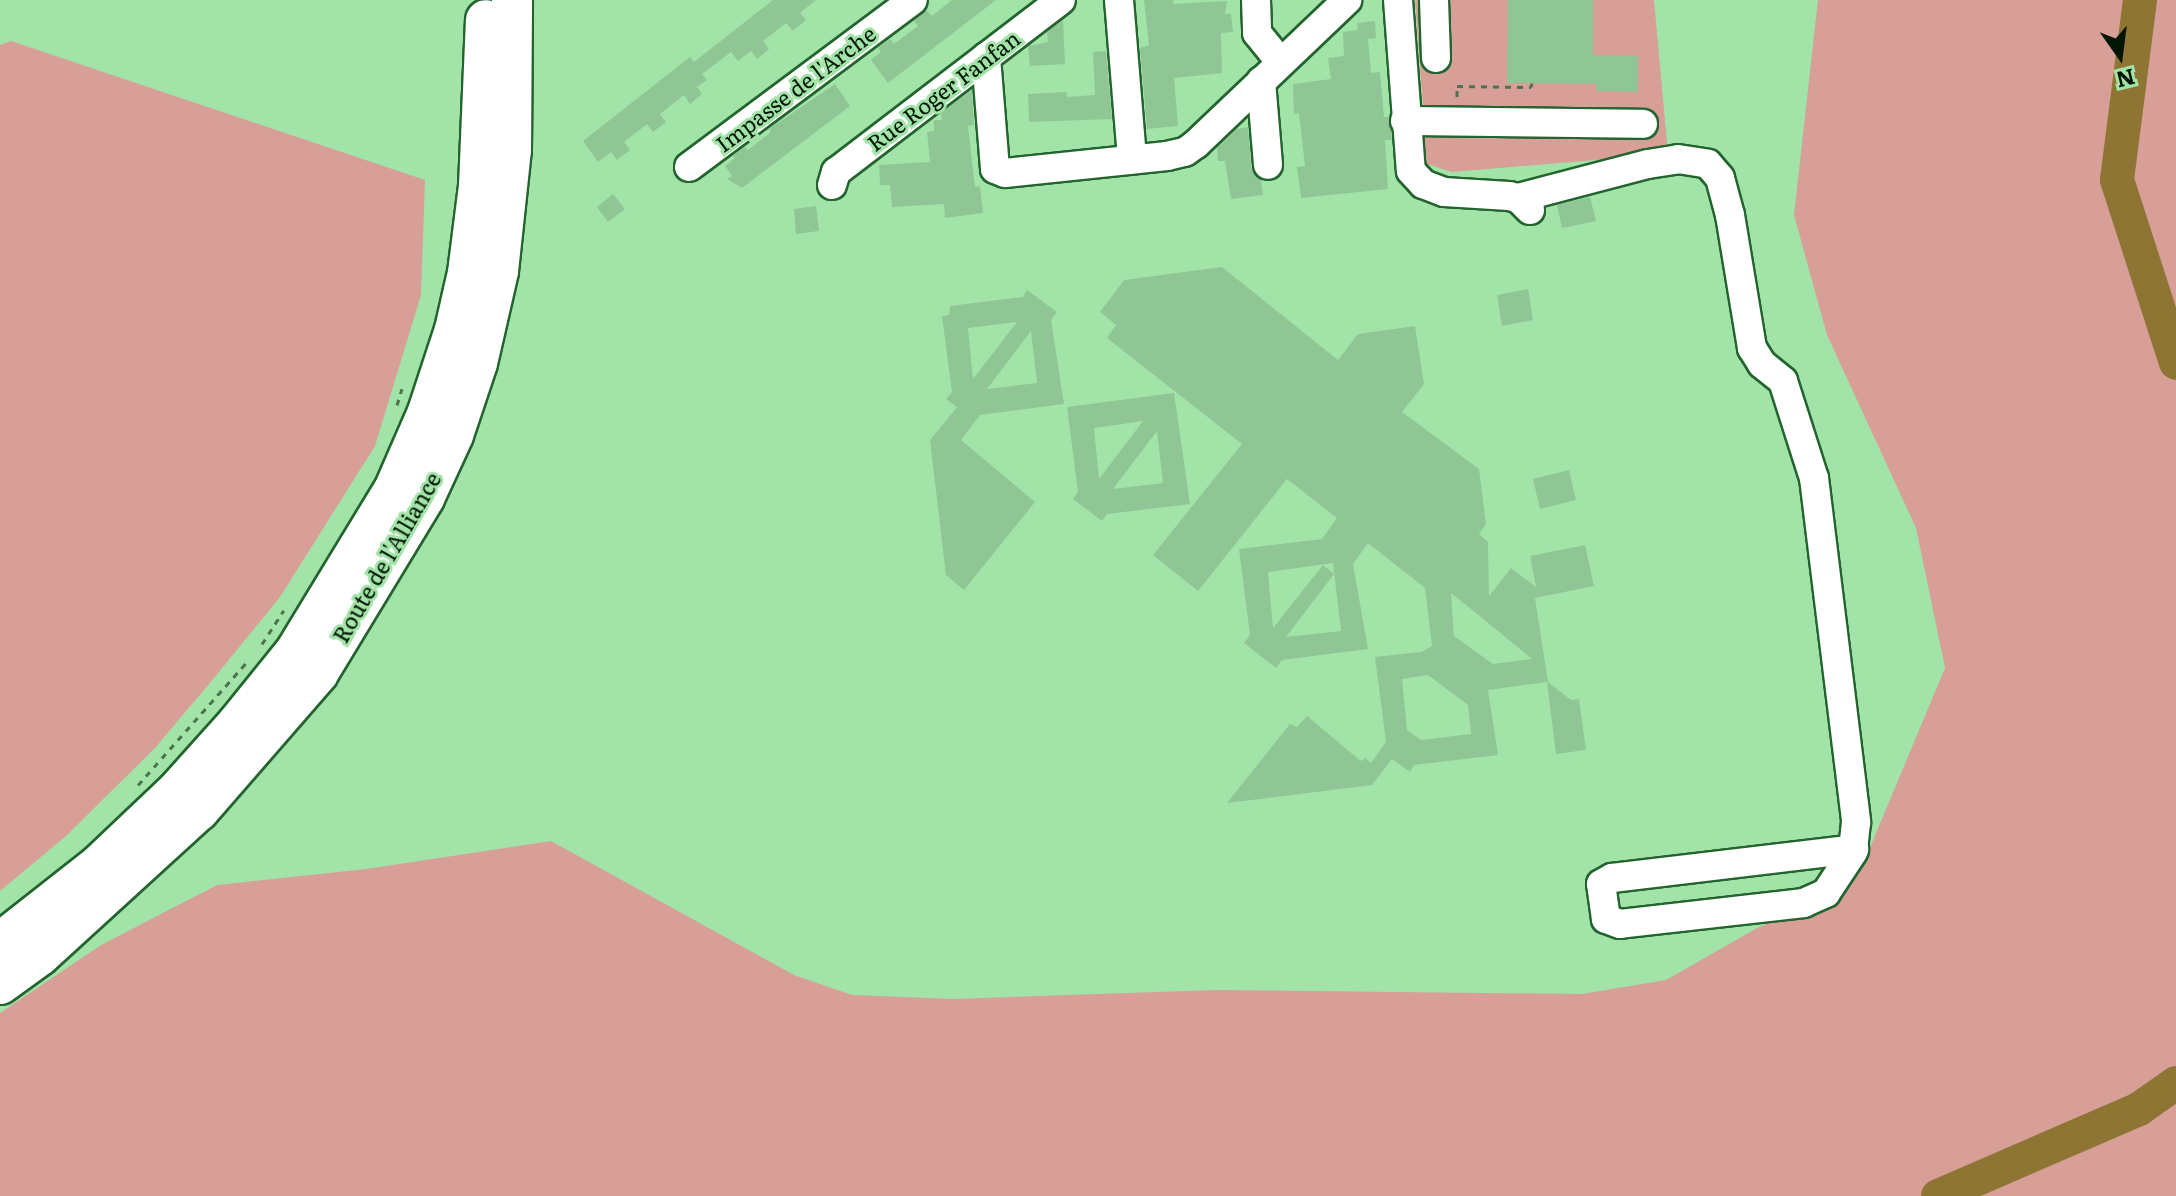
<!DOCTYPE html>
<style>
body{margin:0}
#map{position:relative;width:2176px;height:1196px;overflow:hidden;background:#a2e4a8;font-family:Literata,serif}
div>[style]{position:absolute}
.green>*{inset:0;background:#d89f98}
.river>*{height:34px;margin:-17px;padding:0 17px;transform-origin:17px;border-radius:17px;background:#8f7534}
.building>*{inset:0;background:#90c695}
.path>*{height:3px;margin-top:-1.5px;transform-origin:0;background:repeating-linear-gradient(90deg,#4a734e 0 6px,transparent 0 12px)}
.roads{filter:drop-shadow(2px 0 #23642f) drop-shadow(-2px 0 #23642f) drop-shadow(0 2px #23642f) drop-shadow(0 -2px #23642f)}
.minor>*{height:28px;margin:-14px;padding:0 14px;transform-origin:14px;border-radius:14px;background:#fff}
.highway>*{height:40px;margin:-20px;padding:0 20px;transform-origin:20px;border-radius:20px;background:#fff}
span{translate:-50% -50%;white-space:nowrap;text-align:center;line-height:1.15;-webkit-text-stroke:6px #a2e4a8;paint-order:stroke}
.street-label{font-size:22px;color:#001502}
.north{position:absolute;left:2080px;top:16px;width:80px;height:80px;-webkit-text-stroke:6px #a2e4a8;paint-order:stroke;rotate:166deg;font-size:22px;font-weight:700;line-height:32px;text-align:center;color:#001502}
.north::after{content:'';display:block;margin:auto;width:28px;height:36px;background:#001502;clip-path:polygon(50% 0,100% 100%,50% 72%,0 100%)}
</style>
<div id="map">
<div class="green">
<i style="clip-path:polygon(1415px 0,1654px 0,1668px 154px,1452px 172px,1424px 163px,1420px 144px,1424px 143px,1425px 133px)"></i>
<i style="clip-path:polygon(1818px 0,2176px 0,2176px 1196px,0 1196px,0 1013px,101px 945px,217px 885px,366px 869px,551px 841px,794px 975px,852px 995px,954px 999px,1216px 990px,1582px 994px,1666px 980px,1757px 928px,1833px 896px,1866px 857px,1945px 668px,1916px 528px,1827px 335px,1794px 215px)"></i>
<i style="clip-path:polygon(11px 41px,425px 180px,421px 295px,375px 446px,280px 597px,214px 678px,155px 748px,66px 836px,0 891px,0 45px)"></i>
</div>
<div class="river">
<i style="left:2140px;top:0;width:181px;rotate:97.3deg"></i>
<i style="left:2117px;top:180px;width:192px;rotate:72.1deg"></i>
<i style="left:1938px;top:1196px;width:219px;rotate:-23.4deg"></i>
<i style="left:2139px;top:1109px;width:45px;rotate:-35.1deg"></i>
</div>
<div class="building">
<i style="clip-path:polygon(773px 0,816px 0,800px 13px,806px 20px,793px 31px,786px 23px,763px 41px,769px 49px,757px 59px,751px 51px,738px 61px,731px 52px,702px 74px,707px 80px,697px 87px,702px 94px,690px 104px,684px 95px,660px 114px,666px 122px,653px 132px,647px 124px,624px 142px,630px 150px,617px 160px,611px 152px,598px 162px,583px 141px,690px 57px,694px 62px)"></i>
<i style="clip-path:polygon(952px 0,996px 0,888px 83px,871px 60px,881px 52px,878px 48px,890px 39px,894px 44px,918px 26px,914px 21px,926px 10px,932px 16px)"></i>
<i style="clip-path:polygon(1144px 0,1173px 0,1174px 4px,1227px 1px,1225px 14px,1231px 14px,1233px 32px,1221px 33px,1222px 73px,1174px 78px,1178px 126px,1147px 129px,1140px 48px,1149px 45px)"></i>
<i style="clip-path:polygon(1508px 0,1593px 0,1593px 55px,1638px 56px,1638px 92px,1596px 91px,1596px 84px,1507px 83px)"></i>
<i style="clip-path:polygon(1063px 20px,1065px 64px,1030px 66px,1028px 46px,1048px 42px,1047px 32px)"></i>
<i style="clip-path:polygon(1375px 21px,1376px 38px,1368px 39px,1371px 73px,1380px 72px,1384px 117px,1389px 117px,1392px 140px,1385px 140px,1388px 189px,1301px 198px,1297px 167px,1305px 166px,1299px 113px,1294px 114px,1293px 84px,1331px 79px,1328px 58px,1344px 56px,1343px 32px,1358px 30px,1357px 23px)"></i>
<i style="clip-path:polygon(1106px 51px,1112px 119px,1029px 122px,1028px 94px,1066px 92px,1067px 97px,1095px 95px,1093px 52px)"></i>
<i style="clip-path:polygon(835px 84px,850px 106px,742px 188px,727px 179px,732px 176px,725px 166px,735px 158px,733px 156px,745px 147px,748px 150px,771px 132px,769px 129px)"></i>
<i style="clip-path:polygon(972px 90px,974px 125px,968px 126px,975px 187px,980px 186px,983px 213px,945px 218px,944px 204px,892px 207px,890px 185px,880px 185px,879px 165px,930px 162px,927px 132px,934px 131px,934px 120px,942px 120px,941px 113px)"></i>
<i style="clip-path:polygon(1248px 127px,1251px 167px,1261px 180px,1263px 195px,1231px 199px,1225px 161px,1218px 161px,1217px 148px,1237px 129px)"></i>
<i style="clip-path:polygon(613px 194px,625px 209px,608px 222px,597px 207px)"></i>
<i style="clip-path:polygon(1590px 197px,1596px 221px,1562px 228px,1557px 205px)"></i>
<i style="clip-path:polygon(816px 206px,819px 231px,796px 234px,794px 209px)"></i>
<i style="clip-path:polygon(evenodd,1222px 267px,1338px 360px,1358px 334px,1415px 326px,1424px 384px,1402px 412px,1479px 469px,1486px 524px,1479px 534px,1488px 542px,1489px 596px,1511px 568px,1536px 587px,1530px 556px,1585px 545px,1594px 586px,1535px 598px,1548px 682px,1571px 700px,1579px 699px,1586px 750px,1556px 754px,1547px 682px,1488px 690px,1498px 755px,1414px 765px,1410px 772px,1392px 759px,1372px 785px,1227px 803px,1290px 724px,1297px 727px,1307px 716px,1361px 761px,1365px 758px,1371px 763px,1386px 742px,1375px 657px,1421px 652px,1432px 646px,1425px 588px,1368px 543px,1353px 564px,1368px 649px,1282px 660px,1276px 668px,1244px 643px,1250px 635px,1239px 549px,1322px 539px,1337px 518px,1287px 479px,1198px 591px,1153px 555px,1242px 444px,1107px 338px,1116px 325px,1100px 312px,1124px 280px,1222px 267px,1333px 563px,1341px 631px,1286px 637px,1334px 574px,1323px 565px,1273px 628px,1268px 572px,1333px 563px,1222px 267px,1451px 593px,1476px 613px,1532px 659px,1493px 664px,1454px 636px,1451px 593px,1222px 267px,1428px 675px,1468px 705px,1471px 734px,1421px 740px,1407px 730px,1402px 679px,1428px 675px)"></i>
<i style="clip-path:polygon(1528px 289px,1533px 320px,1502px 326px,1497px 295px)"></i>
<i style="clip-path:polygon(evenodd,1027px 290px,1057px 312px,1051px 320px,1064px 404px,980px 415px,961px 440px,1035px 502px,964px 590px,946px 575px,930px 440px,957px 407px,946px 399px,952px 392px,942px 316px,949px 315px,950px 306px,1023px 297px,1027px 290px,1017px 322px,973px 379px,968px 328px,1017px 322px,1027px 290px,1031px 331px,1037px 383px,987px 389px,1031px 331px)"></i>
<i style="clip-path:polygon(evenodd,1174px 393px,1190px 504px,1107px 514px,1102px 521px,1073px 499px,1078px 492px,1067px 407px,1174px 393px,1143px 421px,1099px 479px,1094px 428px,1143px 421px,1174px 393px,1157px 431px,1163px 483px,1113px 489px,1157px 431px)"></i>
<i style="clip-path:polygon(1569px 470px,1576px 500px,1540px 509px,1533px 479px)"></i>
</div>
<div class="path">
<i style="left:1457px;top:97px;width:11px;rotate:-90deg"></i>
<i style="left:1457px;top:86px;width:74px;rotate:0.8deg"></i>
<i style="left:1531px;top:87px;width:4px;rotate:-76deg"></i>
<i style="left:397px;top:405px;width:17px;rotate:-73deg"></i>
<i style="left:262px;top:644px;width:40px;rotate:-57.1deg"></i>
<i style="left:138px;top:785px;width:164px;rotate:-48.5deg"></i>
</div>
<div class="roads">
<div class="minor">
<i style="left:1119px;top:0;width:160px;rotate:85.3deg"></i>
<i style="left:1256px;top:0;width:33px;rotate:88deg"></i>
<i style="left:1257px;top:33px;width:36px;rotate:51deg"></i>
<i style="left:1398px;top:0;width:171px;rotate:85.7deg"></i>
<i style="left:1411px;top:171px;width:18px;rotate:47deg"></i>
<i style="left:1423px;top:184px;width:22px;rotate:21deg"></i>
<i style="left:1444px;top:192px;width:65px;rotate:3.5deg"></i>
<i style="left:1509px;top:196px;width:9px;rotate:13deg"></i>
<i style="left:1518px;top:198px;width:17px;rotate:45deg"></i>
<i style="left:1434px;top:0;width:58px;rotate:88deg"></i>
<i style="left:986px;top:57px;width:112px;rotate:85.4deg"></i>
<i style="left:995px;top:169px;width:11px;rotate:22deg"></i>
<i style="left:1005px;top:173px;width:163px;rotate:-6deg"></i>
<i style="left:1167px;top:156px;width:18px;rotate:-13deg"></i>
<i style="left:1185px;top:152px;width:14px;rotate:-36deg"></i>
<i style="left:1196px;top:144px;width:209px;rotate:-43.6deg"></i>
<i style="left:1261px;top:81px;width:84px;rotate:85.2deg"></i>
<i style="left:1405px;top:121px;width:238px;rotate:0.7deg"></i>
<i style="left:689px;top:167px;width:279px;rotate:-36.7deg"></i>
<i style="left:832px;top:185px;width:14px;rotate:-73deg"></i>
<i style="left:836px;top:172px;width:283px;rotate:-37.4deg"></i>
<i style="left:1518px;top:198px;width:134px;rotate:-14.7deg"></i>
<i style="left:1648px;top:164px;width:30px;rotate:-9deg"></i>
<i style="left:1678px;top:159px;width:30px;rotate:9deg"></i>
<i style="left:1708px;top:164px;width:18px;rotate:49deg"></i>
<i style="left:1720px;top:178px;width:38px;rotate:75deg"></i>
<i style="left:1730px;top:215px;width:135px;rotate:80.6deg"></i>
<i style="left:1752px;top:348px;width:19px;rotate:58deg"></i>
<i style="left:1762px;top:364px;width:27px;rotate:39deg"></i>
<i style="left:1783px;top:381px;width:102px;rotate:72.3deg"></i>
<i style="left:1814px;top:478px;width:347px;rotate:83deg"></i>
<i style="left:1856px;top:822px;width:30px;rotate:96deg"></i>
<i style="left:1853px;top:852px;width:49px;rotate:123.4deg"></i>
<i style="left:1826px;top:893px;width:24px;rotate:156deg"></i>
<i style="left:1804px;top:903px;width:185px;rotate:173.5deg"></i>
<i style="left:1620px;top:924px;width:15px;rotate:-160deg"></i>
<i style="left:1606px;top:919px;width:35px;rotate:-98deg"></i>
<i style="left:1601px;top:884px;width:13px;rotate:-29deg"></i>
<i style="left:1612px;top:878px;width:244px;rotate:-6.8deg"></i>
</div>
<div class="highway">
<i style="left:0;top:943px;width:125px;rotate:-38.2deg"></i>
<i style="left:98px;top:866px;width:109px;rotate:-43.5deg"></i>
<i style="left:177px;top:791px;width:91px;rotate:-48.1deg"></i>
<i style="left:238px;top:723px;width:92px;rotate:-51.1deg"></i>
<i style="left:296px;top:651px;width:191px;rotate:-58.7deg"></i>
<i style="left:395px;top:488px;width:83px;rotate:-66.5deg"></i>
<i style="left:428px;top:412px;width:86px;rotate:-71.8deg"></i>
<i style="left:455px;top:330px;width:58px;rotate:-77.2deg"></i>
<i style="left:468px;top:273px;width:88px;rotate:-82.8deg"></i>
<i style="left:479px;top:186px;width:166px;rotate:-87.6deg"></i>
<i style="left:0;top:984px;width:49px;rotate:-35.9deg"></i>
<i style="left:40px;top:955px;width:215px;rotate:-42.4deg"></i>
<i style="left:199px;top:810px;width:181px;rotate:-49deg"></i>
<i style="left:318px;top:673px;width:205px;rotate:-58.8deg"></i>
<i style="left:424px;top:498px;width:69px;rotate:-65.3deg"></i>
<i style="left:453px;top:435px;width:76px;rotate:-71.6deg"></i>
<i style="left:477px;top:363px;width:94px;rotate:-77.1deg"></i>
<i style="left:498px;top:271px;width:122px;rotate:-83.9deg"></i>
<i style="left:511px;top:150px;width:150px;rotate:-89.6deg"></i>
</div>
</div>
<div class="street-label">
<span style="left:795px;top:88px;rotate:-37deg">Impasse de l'Arche</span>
<span style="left:943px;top:90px;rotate:-37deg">Rue Roger Fanfan</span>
<span style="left:386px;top:557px;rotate:-60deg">Route de l'Alliance</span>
</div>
<div class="north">N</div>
</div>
